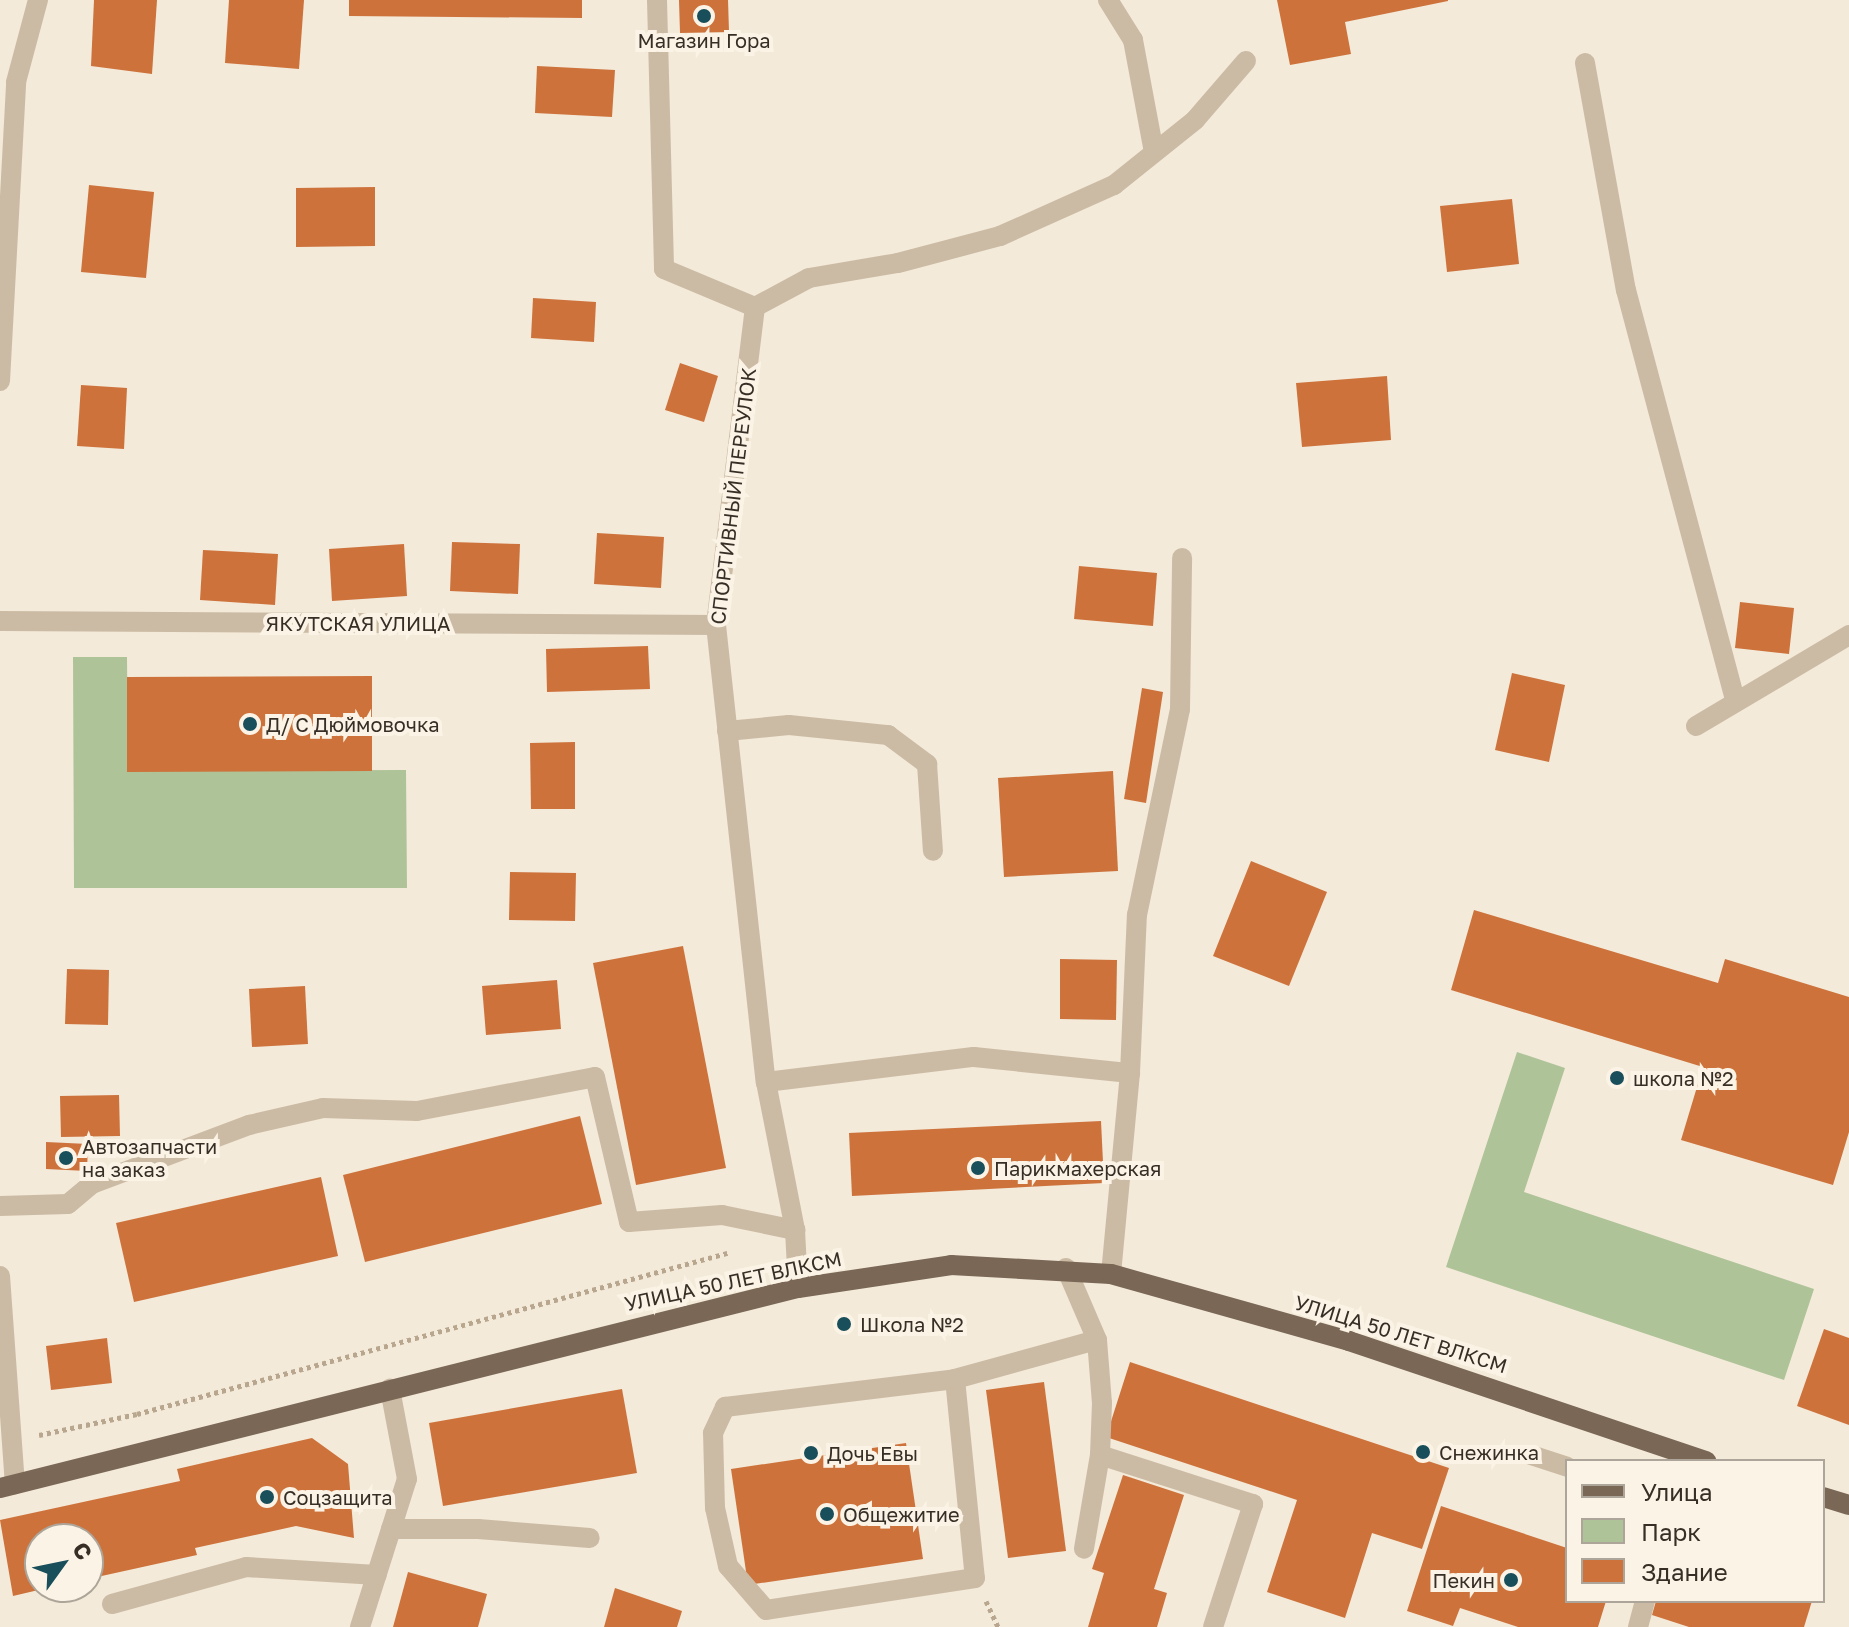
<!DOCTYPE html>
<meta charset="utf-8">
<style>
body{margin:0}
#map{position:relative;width:1849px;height:1627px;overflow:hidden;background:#f3ead9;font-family:"Golos Text",sans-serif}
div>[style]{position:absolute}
.green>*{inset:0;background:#afc398}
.building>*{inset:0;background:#ce723c}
.path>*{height:5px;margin-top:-2.5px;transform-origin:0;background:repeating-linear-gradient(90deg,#b8a68e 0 4px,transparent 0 8px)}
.service>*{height:20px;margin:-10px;padding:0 10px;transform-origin:10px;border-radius:10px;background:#ccbba4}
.minor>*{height:20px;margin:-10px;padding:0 10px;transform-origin:10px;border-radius:10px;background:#ccbba4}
.primary>*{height:20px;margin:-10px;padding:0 10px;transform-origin:10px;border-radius:10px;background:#7a6756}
.dots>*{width:22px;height:22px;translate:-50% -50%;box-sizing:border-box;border:4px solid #fbf4e6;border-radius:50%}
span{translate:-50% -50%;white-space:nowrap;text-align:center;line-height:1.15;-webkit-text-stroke:8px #fbf4e6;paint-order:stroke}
.poi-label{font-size:20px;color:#372e26}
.left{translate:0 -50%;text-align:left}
.right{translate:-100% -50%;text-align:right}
.street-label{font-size:20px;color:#372e26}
.legend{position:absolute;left:1565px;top:1459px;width:260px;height:144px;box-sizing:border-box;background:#fbf4e6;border:2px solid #ada599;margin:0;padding:10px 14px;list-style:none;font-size:24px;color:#372e26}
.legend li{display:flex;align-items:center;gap:16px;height:40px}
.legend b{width:40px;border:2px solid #ada599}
.north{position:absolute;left:24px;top:1523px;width:80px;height:80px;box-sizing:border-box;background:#fbf4e6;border:2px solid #ada599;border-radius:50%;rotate:57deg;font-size:22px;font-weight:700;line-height:32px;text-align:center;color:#372e26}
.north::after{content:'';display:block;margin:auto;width:28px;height:36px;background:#194e5b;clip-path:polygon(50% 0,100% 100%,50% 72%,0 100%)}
</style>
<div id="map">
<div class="green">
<i style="clip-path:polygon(73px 657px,127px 657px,128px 771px,406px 770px,407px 888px,74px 888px)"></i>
<i style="clip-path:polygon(1517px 1052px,1565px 1068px,1524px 1192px,1814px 1289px,1784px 1380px,1446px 1267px)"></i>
</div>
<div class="building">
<i style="clip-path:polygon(94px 0,157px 0,152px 74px,91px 66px)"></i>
<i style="clip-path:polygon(229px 0,304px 0,299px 69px,225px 63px)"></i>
<i style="clip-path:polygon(349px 0,582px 0,582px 18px,349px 16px)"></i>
<i style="clip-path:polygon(679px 0,728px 0,729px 32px,680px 33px)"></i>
<i style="clip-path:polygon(1277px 0,1448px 0,1448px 1px,1345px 22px,1351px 54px,1290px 65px)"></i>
<i style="clip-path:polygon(537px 66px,615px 70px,612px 117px,535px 113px)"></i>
<i style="clip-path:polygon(89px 185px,154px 192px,146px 278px,81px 272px)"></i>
<i style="clip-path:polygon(375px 187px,375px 246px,296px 247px,296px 188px)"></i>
<i style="clip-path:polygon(1512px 199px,1519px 264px,1447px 272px,1440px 206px)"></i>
<i style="clip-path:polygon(533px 298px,596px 302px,594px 342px,531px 338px)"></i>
<i style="clip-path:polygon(680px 363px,718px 376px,704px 422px,665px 410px)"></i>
<i style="clip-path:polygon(1387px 376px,1391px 440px,1302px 447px,1296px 383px)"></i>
<i style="clip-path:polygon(81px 385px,127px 388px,124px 449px,77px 446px)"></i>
<i style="clip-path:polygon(597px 533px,664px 537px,661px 588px,594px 584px)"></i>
<i style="clip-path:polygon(452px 542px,520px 544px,518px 594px,450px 591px)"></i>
<i style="clip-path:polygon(404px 544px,407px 596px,332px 601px,329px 549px)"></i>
<i style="clip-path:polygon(203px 550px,278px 554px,275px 605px,200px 600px)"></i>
<i style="clip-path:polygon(1079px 566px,1157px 573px,1153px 626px,1074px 619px)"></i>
<i style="clip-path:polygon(1740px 602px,1794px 608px,1789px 654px,1735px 648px)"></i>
<i style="clip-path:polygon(648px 646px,650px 689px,547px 692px,546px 649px)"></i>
<i style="clip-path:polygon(1512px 673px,1565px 685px,1549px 762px,1495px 750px)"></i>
<i style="clip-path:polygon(372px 676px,372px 771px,127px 772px,127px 677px)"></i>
<i style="clip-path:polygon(1142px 688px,1163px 692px,1146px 803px,1124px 799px)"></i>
<i style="clip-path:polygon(575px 742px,575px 809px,531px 809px,530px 743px)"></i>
<i style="clip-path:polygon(1113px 771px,1118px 871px,1004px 877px,998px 778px)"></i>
<i style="clip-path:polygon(1251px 861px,1327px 892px,1289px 986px,1213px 956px)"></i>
<i style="clip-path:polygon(510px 872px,576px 873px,575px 921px,509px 920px)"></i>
<i style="clip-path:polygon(1474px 910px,1718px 983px,1725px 959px,1849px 997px,1849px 1132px,1833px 1185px,1681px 1140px,1703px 1067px,1451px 990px)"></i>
<i style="clip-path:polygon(683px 946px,726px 1168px,636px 1185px,593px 963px)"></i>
<i style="clip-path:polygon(1060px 959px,1117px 960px,1116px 1020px,1060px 1019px)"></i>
<i style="clip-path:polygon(67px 969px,109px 970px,108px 1025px,65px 1024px)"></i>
<i style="clip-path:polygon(557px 980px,561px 1029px,486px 1035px,482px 986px)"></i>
<i style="clip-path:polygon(305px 986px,308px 1044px,252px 1047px,249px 989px)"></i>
<i style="clip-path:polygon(119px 1095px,120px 1136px,61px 1137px,60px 1096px)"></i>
<i style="clip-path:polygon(580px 1116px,602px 1204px,365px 1262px,343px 1175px)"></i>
<i style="clip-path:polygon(1101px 1121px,1104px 1183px,852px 1196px,849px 1133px)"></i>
<i style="clip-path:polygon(46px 1142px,88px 1144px,87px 1171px,46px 1169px)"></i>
<i style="clip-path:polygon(321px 1177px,338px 1256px,134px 1302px,116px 1223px)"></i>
<i style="clip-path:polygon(1824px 1329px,1849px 1338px,1849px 1425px,1797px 1406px)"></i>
<i style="clip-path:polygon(107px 1338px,112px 1383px,51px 1390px,46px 1346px)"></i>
<i style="clip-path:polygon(1130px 1362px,1449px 1468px,1422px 1549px,1372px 1533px,1345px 1618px,1267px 1592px,1297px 1500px,1106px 1437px)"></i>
<i style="clip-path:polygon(1044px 1382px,1066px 1551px,1008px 1558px,986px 1390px)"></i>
<i style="clip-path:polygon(622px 1389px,637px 1473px,443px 1506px,429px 1423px)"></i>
<i style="clip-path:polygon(312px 1438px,348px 1464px,354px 1538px,296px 1526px,195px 1548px,197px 1555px,88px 1579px,88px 1539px,40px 1539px,40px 1587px,47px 1588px,13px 1596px,0 1520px,180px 1481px,177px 1469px)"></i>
<i style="clip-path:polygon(906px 1443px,923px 1559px,748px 1585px,731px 1469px)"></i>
<i style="clip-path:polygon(1123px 1475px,1184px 1495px,1154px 1589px,1167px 1593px,1157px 1627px,1088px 1627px,1104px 1573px,1092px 1569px)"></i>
<i style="clip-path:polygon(1441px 1506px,1567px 1548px,1567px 1601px,1606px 1601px,1598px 1627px,1518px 1627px,1460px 1608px,1453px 1626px,1407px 1611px)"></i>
<i style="clip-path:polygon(408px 1572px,487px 1594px,478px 1627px,393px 1627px)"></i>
<i style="clip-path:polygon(615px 1588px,682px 1611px,677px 1627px,604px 1627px)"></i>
<i style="clip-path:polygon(1656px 1601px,1812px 1601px,1804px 1627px,1689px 1627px,1652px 1615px)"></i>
</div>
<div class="path">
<i style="left:39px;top:1435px;width:100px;rotate:-12.1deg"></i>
<i style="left:137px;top:1414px;width:612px;rotate:-15.26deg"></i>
<i style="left:986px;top:1601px;width:29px;rotate:65deg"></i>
</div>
<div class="service">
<i style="left:1108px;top:0;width:47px;rotate:58deg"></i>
<i style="left:1133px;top:40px;width:114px;rotate:79.4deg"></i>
<i style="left:1585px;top:63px;width:231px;rotate:79.8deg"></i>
<i style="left:1626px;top:290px;width:424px;rotate:75.1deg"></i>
<i style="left:755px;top:307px;width:61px;rotate:-28.2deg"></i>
<i style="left:809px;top:278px;width:90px;rotate:-9.6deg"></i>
<i style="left:898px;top:263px;width:106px;rotate:-14.8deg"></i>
<i style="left:1000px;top:236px;width:125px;rotate:-24.1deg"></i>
<i style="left:1114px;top:185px;width:104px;rotate:-38.7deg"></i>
<i style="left:1195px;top:120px;width:78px;rotate:-49.2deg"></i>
<i style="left:727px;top:731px;width:62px;rotate:-5.5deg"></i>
<i style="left:789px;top:725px;width:100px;rotate:5.8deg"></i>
<i style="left:888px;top:735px;width:49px;rotate:36.6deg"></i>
<i style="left:927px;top:764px;width:87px;rotate:86.1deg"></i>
<i style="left:766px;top:1082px;width:209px;rotate:-6.9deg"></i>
<i style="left:974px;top:1057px;width:157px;rotate:5.9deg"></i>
<i style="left:0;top:1206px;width:68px;rotate:-1.7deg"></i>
<i style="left:68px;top:1204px;width:31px;rotate:-40deg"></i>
<i style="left:92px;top:1184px;width:168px;rotate:-20.6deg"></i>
<i style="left:249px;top:1125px;width:76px;rotate:-12.9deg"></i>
<i style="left:323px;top:1108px;width:94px;rotate:1.8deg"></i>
<i style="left:417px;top:1111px;width:181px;rotate:-10.8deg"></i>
<i style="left:595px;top:1077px;width:149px;rotate:76.8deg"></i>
<i style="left:629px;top:1222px;width:93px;rotate:-4.3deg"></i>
<i style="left:722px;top:1215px;width:75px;rotate:11.6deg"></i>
<i style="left:1066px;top:1268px;width:78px;rotate:66.7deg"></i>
<i style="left:1097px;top:1340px;width:63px;rotate:85.5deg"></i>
<i style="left:1102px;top:1403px;width:52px;rotate:92.2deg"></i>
<i style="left:1100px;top:1455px;width:95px;rotate:99.7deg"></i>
<i style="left:1111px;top:1274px;width:202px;rotate:-84.6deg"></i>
<i style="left:1130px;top:1073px;width:158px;rotate:-87.5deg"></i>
<i style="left:1137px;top:915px;width:210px;rotate:-78.2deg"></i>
<i style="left:1180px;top:709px;width:151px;rotate:-89.2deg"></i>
<i style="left:955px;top:1379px;width:200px;rotate:84.3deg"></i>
<i style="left:975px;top:1578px;width:211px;rotate:171.3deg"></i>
<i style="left:766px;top:1610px;width:58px;rotate:-130.8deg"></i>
<i style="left:728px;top:1566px;width:59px;rotate:-102.6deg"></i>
<i style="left:715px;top:1508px;width:75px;rotate:-91.5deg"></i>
<i style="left:713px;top:1433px;width:29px;rotate:-65deg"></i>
<i style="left:725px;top:1407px;width:232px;rotate:-6.9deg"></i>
<i style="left:955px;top:1379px;width:147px;rotate:-15.4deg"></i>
<i style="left:1100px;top:1455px;width:161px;rotate:17.8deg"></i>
<i style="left:1253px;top:1504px;width:129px;rotate:108deg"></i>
<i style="left:1531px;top:1455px;width:38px;rotate:18deg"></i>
<i style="left:391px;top:1529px;width:87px"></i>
<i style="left:478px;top:1529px;width:112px;rotate:4.6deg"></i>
<i style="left:112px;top:1604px;width:139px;rotate:-15.4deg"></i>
<i style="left:246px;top:1567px;width:131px;rotate:3.5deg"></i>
<i style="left:1638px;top:1627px;width:27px;rotate:-75deg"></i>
</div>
<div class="minor">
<i style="left:657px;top:0;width:269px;rotate:88.5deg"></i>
<i style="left:664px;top:269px;width:99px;rotate:22.7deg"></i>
<i style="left:755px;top:307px;width:320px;rotate:97deg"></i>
<i style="left:716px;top:625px;width:460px;rotate:83.8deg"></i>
<i style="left:766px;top:1082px;width:151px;rotate:78.9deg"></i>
<i style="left:795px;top:1230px;width:58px;rotate:87deg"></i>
<i style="left:0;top:381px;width:299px;rotate:-86.9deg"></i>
<i style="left:16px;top:82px;width:85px;rotate:-75deg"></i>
<i style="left:0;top:621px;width:716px;rotate:0.32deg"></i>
<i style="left:1696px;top:726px;width:178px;rotate:-30.7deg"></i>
<i style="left:0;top:1276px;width:209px;rotate:85.9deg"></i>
<i style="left:360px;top:1627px;width:155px;rotate:-72.4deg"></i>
<i style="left:407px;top:1479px;width:92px;rotate:-100.7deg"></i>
</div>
<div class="primary">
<i style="left:0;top:1488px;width:823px;rotate:-14.07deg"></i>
<i style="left:798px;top:1288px;width:155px;rotate:-8.5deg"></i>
<i style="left:951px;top:1265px;width:160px;rotate:3.2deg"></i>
<i style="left:1111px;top:1274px;width:247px;rotate:15.7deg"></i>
<i style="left:1349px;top:1341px;width:377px;rotate:18.6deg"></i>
<i style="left:1823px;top:1497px;width:27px;rotate:17deg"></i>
</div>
<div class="dots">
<i style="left:704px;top:16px;background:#194e5b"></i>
<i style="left:250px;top:724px;background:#194e5b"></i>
<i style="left:1617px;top:1078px;background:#194e5b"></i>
<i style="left:66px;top:1158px;background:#194e5b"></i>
<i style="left:978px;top:1168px;background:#194e5b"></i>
<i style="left:844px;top:1324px;background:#194e5b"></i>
<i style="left:1423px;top:1452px;background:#194e5b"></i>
<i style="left:811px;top:1453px;background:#194e5b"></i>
<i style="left:267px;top:1497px;background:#194e5b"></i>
<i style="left:827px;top:1514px;background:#194e5b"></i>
<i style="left:1511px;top:1580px;background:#194e5b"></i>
</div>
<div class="poi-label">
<span style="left:704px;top:40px">Магазин Гора</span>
<span class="left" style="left:266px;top:724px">Д/ С Дюймовочка</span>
<span class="left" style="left:1633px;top:1078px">школа №2</span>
<span class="left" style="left:82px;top:1158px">Автозапчасти<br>на заказ</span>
<span class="left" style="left:994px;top:1168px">Парикмахерская</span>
<span class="left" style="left:860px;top:1324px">Школа №2</span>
<span class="left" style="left:1439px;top:1452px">Снежинка</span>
<span class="left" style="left:827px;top:1453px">Дочь Евы</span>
<span class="left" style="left:283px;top:1497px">Соцзащита</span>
<span class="left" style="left:843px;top:1514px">Общежитие</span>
<span class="right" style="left:1495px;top:1580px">Пекин</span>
</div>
<div class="street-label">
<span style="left:733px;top:496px;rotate:-83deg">СПОРТИВНЫЙ ПЕРЕУЛОК</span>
<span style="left:358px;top:623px">ЯКУТСКАЯ УЛИЦА</span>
<span style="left:733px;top:1281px;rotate:-12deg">УЛИЦА 50 ЛЕТ ВЛКСМ</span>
<span style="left:1401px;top:1334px;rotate:17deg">УЛИЦА 50 ЛЕТ ВЛКСМ</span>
</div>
<ul class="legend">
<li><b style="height:10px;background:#7a6756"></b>Улица</li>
<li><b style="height:22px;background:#afc398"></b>Парк</li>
<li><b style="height:22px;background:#ce723c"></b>Здание</li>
</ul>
<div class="north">С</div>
</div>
